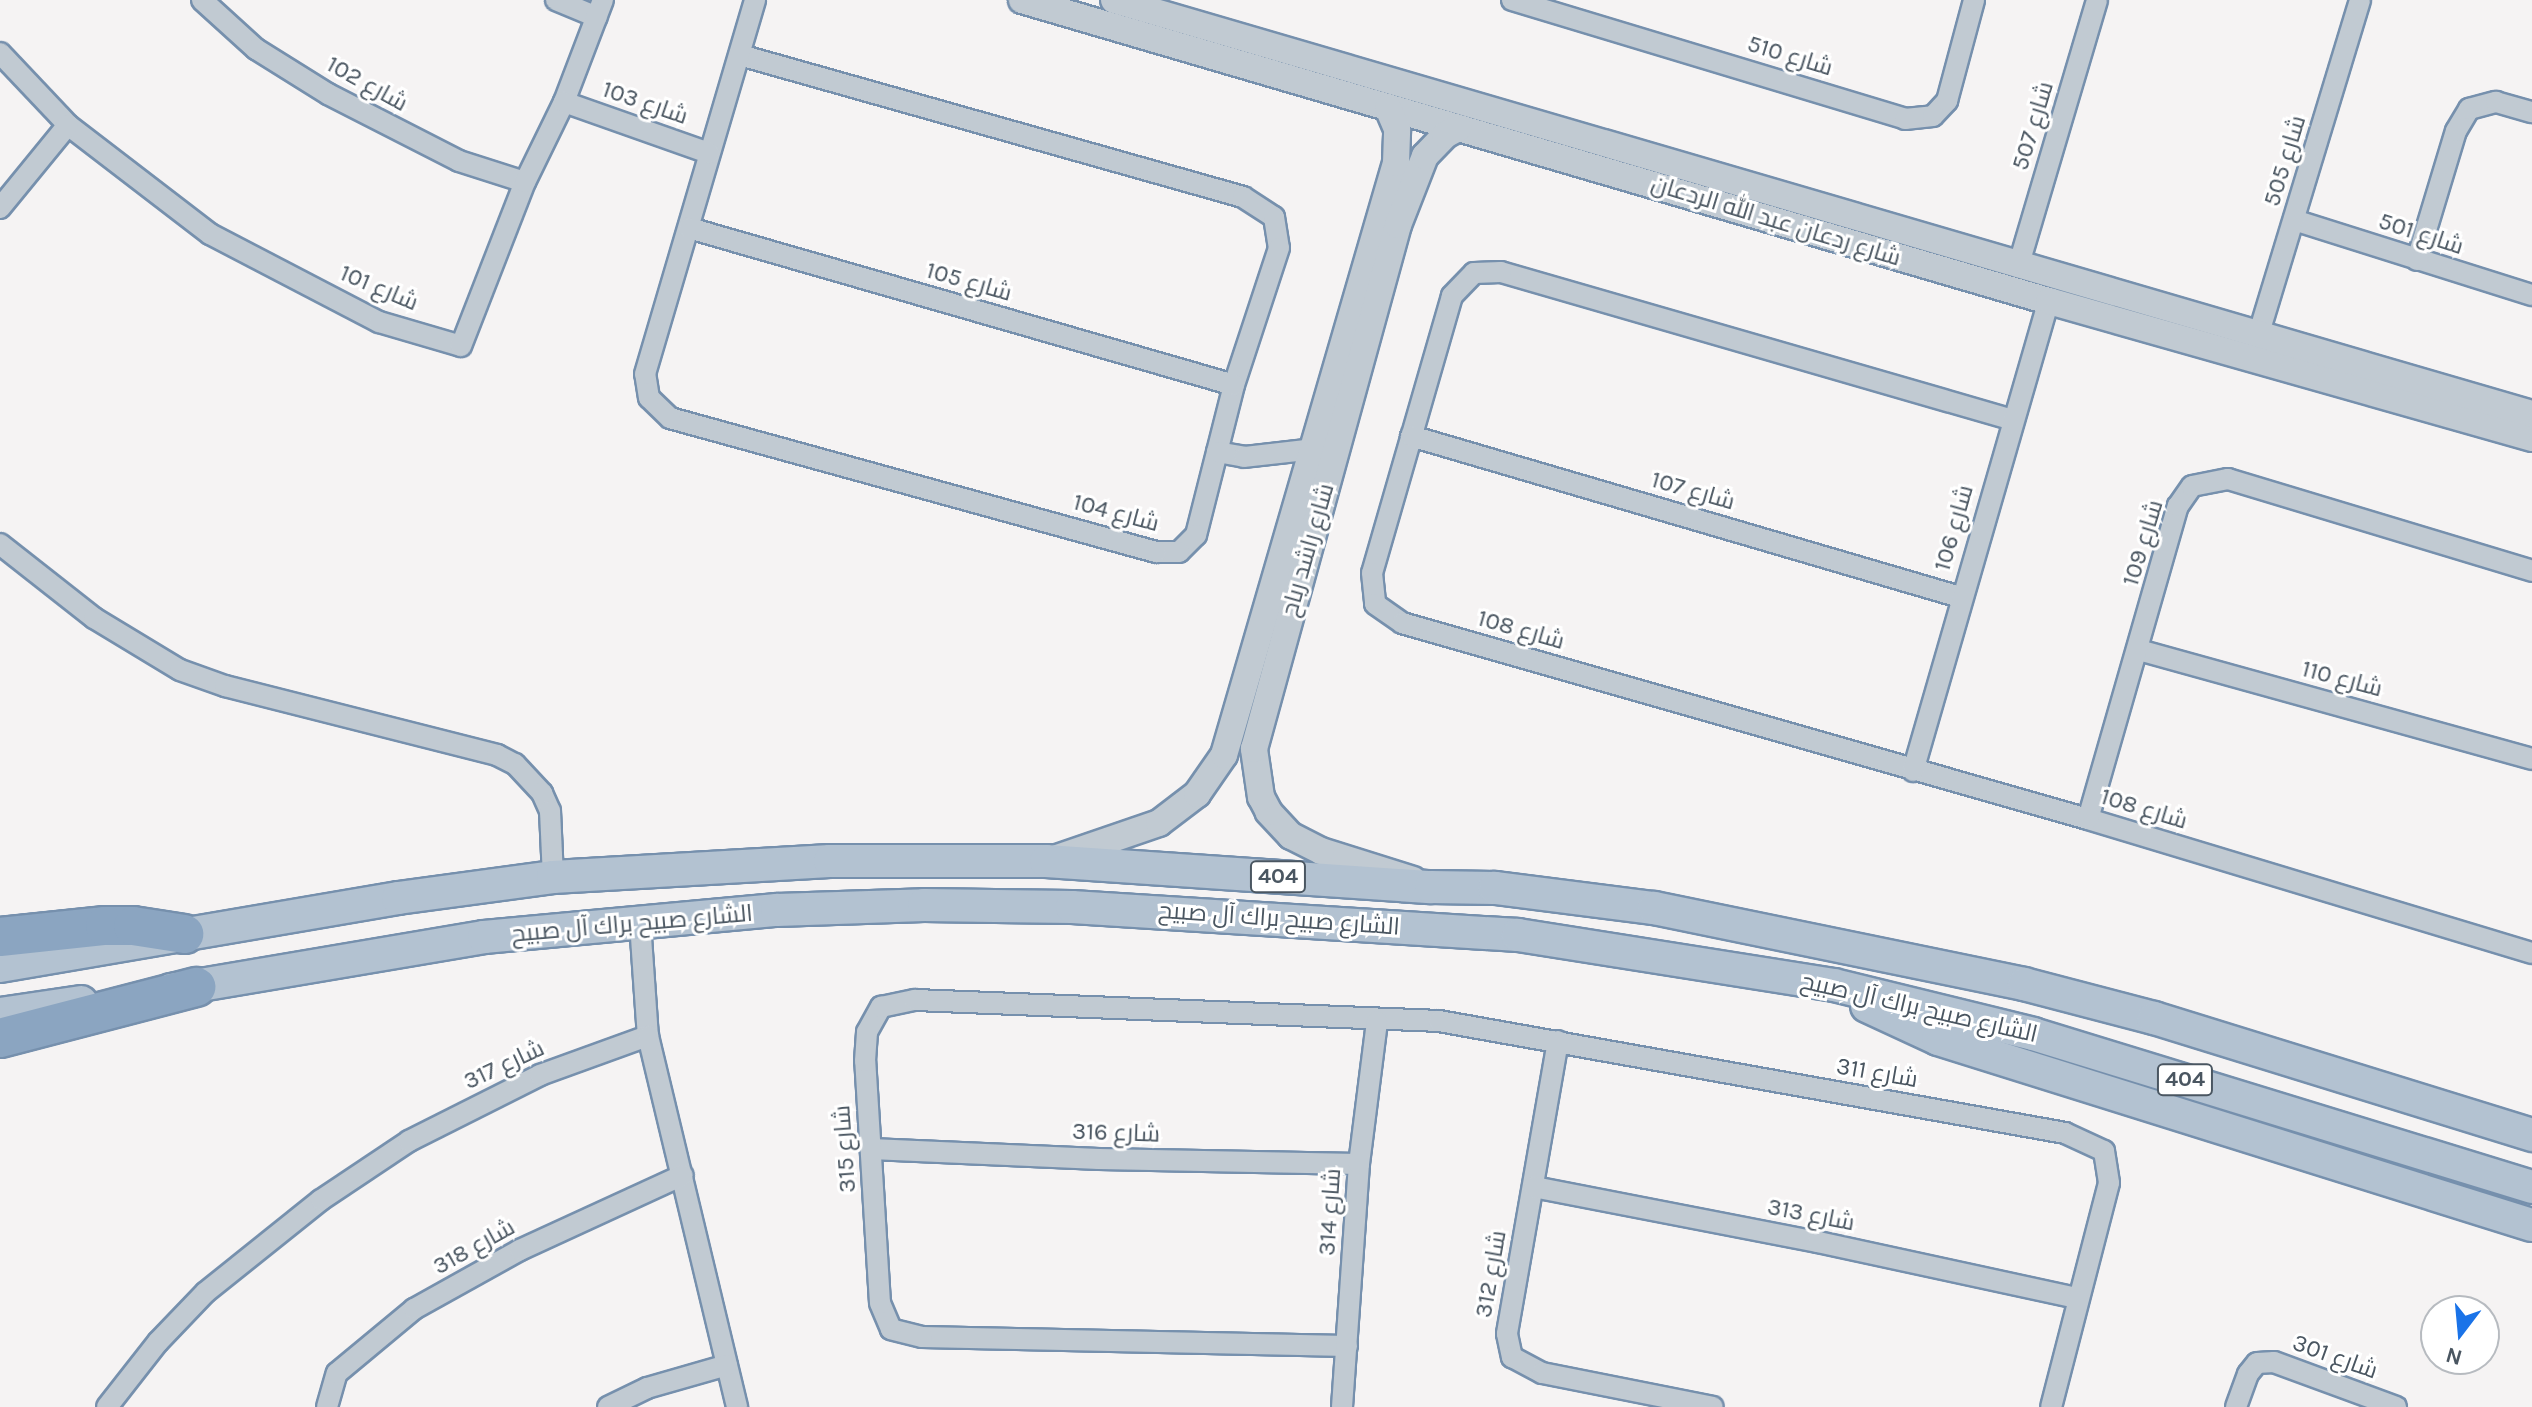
<!DOCTYPE html>
<meta charset="utf-8">
<style>
body{margin:0}
#map{position:relative;width:2532px;height:1407px;overflow:hidden;background:#f5f3f3;font-family:Karla,Cairo,sans-serif}
div>[style]{position:absolute}
.roads{filter:drop-shadow(2px 0 #7690ad) drop-shadow(-2px 0 #7690ad) drop-shadow(0 2px #7690ad) drop-shadow(0 -2px #7690ad)}
.minor>*{height:20px;margin:-10px;padding:0 10px;transform-origin:10px;border-radius:10px;background:#c1cad2}
.tertiary>*{height:26px;margin:-13px;padding:0 13px;transform-origin:13px;border-radius:13px;background:#c1cad2}
.primary>*{height:32px;margin:-16px;padding:0 16px;transform-origin:16px;border-radius:16px;background:#b3c2d1}
.motorway>*{height:38px;margin:-19px;padding:0 19px;transform-origin:19px;border-radius:19px;background:#8ba5c1}
span{translate:-50% -50%;white-space:nowrap;text-align:center;line-height:1.15;-webkit-text-stroke:6px #fff;paint-order:stroke}
.shield-label span{padding:2px 6px;background:#fff;border:2px solid;border-radius:6px;-webkit-text-stroke-width:0}
.shield-label{font-size:22px;color:#4a5661;font-weight:700}
.street-label{font-size:24px;color:#4a5661}
.north{position:absolute;left:2420px;top:1295px;width:80px;height:80px;box-sizing:border-box;background:#fff;border:2px solid #b7bbc0;border-radius:50%;rotate:196deg;font-size:22px;font-weight:700;line-height:32px;text-align:center;color:#4a5661}
.north::after{content:'';display:block;margin:auto;width:28px;height:36px;background:#1a73e8;clip-path:polygon(50% 0,100% 100%,50% 72%,0 100%)}
</style>
<div id="map">
<div class="roads">
<div class="minor">
<i style="left:202px;top:0;width:73px;rotate:42.2deg"></i>
<i style="left:256px;top:49px;width:85px;rotate:32deg"></i>
<i style="left:328px;top:94px;width:147px;rotate:27.1deg"></i>
<i style="left:459px;top:161px;width:69px;rotate:17.7deg"></i>
<i style="left:556px;top:0;width:44px;rotate:22.5deg"></i>
<i style="left:1512px;top:0;width:411px;rotate:16.8deg"></i>
<i style="left:1905px;top:119px;width:28px;rotate:-6deg"></i>
<i style="left:1933px;top:116px;width:21px;rotate:-47deg"></i>
<i style="left:1947px;top:101px;width:105px;rotate:-75deg"></i>
<i style="left:0;top:53px;width:99px;rotate:46.6deg"></i>
<i style="left:68px;top:125px;width:179px;rotate:37.5deg"></i>
<i style="left:210px;top:234px;width:191px;rotate:27.5deg"></i>
<i style="left:379px;top:322px;width:85px;rotate:16.3deg"></i>
<i style="left:461px;top:346px;width:176px;rotate:-68.7deg"></i>
<i style="left:525px;top:182px;width:89px;rotate:-64deg"></i>
<i style="left:564px;top:102px;width:109px;rotate:-69.1deg"></i>
<i style="left:740px;top:55px;width:523px;rotate:15.76deg"></i>
<i style="left:1243px;top:197px;width:37px;rotate:33deg"></i>
<i style="left:1274px;top:217px;width:31px;rotate:81deg"></i>
<i style="left:1279px;top:248px;width:144px;rotate:108.2deg"></i>
<i style="left:1234px;top:385px;width:155px;rotate:104.2deg"></i>
<i style="left:1196px;top:535px;width:24px;rotate:135deg"></i>
<i style="left:1179px;top:552px;width:23px;rotate:180deg"></i>
<i style="left:1156px;top:552px;width:504px;rotate:-164.59deg"></i>
<i style="left:670px;top:418px;width:29px;rotate:-136deg"></i>
<i style="left:649px;top:398px;width:24px;rotate:-99deg"></i>
<i style="left:645px;top:374px;width:390px;rotate:-73.6deg"></i>
<i style="left:564px;top:102px;width:154px;rotate:19.4deg"></i>
<i style="left:0;top:208px;width:107px;rotate:-50.7deg"></i>
<i style="left:2294px;top:220px;width:250px;rotate:17.5deg"></i>
<i style="left:689px;top:228px;width:567px;rotate:16.07deg"></i>
<i style="left:2417px;top:260px;width:135px;rotate:-73.2deg"></i>
<i style="left:2456px;top:131px;width:26px;rotate:-59deg"></i>
<i style="left:2469px;top:109px;width:28px;rotate:-15deg"></i>
<i style="left:2496px;top:102px;width:37px;rotate:16deg"></i>
<i style="left:2018px;top:267px;width:278px;rotate:-73.5deg"></i>
<i style="left:2258px;top:336px;width:351px;rotate:-73.1deg"></i>
<i style="left:2013px;top:420px;width:533px;rotate:-163.88deg"></i>
<i style="left:1501px;top:272px;width:27px;rotate:178deg"></i>
<i style="left:1474px;top:273px;width:32px;rotate:134deg"></i>
<i style="left:1452px;top:296px;width:288px;rotate:106.1deg"></i>
<i style="left:1372px;top:573px;width:31px;rotate:84deg"></i>
<i style="left:1375px;top:604px;width:33px;rotate:35deg"></i>
<i style="left:1402px;top:623px;width:713px;rotate:15.95deg"></i>
<i style="left:2088px;top:819px;width:464px;rotate:16.8deg"></i>
<i style="left:1411px;top:436px;width:572px;rotate:16.34deg"></i>
<i style="left:1217px;top:452px;width:27px;rotate:10deg"></i>
<i style="left:1244px;top:457px;width:70px;rotate:-6.5deg"></i>
<i style="left:0;top:544px;width:120px;rotate:38.2deg"></i>
<i style="left:94px;top:618px;width:100px;rotate:31.2deg"></i>
<i style="left:180px;top:670px;width:48px;rotate:19.6deg"></i>
<i style="left:225px;top:686px;width:281px;rotate:14.2deg"></i>
<i style="left:497px;top:755px;width:20px;rotate:27deg"></i>
<i style="left:515px;top:764px;width:40px;rotate:47deg"></i>
<i style="left:542px;top:793px;width:20px;rotate:66deg"></i>
<i style="left:550px;top:811px;width:66px;rotate:87.4deg"></i>
<i style="left:2139px;top:650px;width:408px;rotate:15.5deg"></i>
<i style="left:1913px;top:771px;width:489px;rotate:-73.9deg"></i>
<i style="left:2088px;top:819px;width:326px;rotate:-74deg"></i>
<i style="left:2178px;top:506px;width:24px;rotate:-55deg"></i>
<i style="left:2192px;top:486px;width:37px;rotate:-11deg"></i>
<i style="left:2228px;top:479px;width:318px;rotate:16.8deg"></i>
<i style="left:640px;top:923px;width:113px;rotate:86deg"></i>
<i style="left:1558px;top:1041px;width:297px;rotate:99.9deg"></i>
<i style="left:1507px;top:1334px;width:24px;rotate:78deg"></i>
<i style="left:1512px;top:1357px;width:34px;rotate:28deg"></i>
<i style="left:1542px;top:1373px;width:174px;rotate:11.2deg"></i>
<i style="left:871px;top:1149px;width:228px;rotate:2.5deg"></i>
<i style="left:1099px;top:1159px;width:260px;rotate:1.1deg"></i>
<i style="left:1534px;top:1187px;width:289px;rotate:11deg"></i>
<i style="left:1818px;top:1242px;width:264px;rotate:12.2deg"></i>
<i style="left:1347px;top:1346px;width:425px;rotate:-178.8deg"></i>
<i style="left:922px;top:1337px;width:32px;rotate:-166deg"></i>
<i style="left:891px;top:1329px;width:28px;rotate:-113deg"></i>
<i style="left:880px;top:1303px;width:242px;rotate:-93.5deg"></i>
<i style="left:865px;top:1061px;width:29px;rotate:-86deg"></i>
<i style="left:867px;top:1032px;width:29px;rotate:-61deg"></i>
<i style="left:881px;top:1007px;width:35px;rotate:-12deg"></i>
<i style="left:915px;top:1000px;width:524px;rotate:2.29deg"></i>
<i style="left:1439px;top:1021px;width:636px;rotate:10.14deg"></i>
<i style="left:2065px;top:1133px;width:43px;rotate:24.8deg"></i>
<i style="left:2104px;top:1151px;width:32px;rotate:81deg"></i>
<i style="left:2109px;top:1183px;width:231px;rotate:104.5deg"></i>
<i style="left:107px;top:1407px;width:83px;rotate:-51.9deg"></i>
<i style="left:158px;top:1342px;width:69px;rotate:-46.2deg"></i>
<i style="left:206px;top:1292px;width:147px;rotate:-38.7deg"></i>
<i style="left:321px;top:1200px;width:106px;rotate:-33.8deg"></i>
<i style="left:409px;top:1141px;width:147px;rotate:-26.7deg"></i>
<i style="left:540px;top:1075px;width:115px;rotate:-19.9deg"></i>
<i style="left:648px;top:1036px;width:382px;rotate:76.5deg"></i>
<i style="left:327px;top:1407px;width:35px;rotate:-74deg"></i>
<i style="left:337px;top:1373px;width:100px;rotate:-39.7deg"></i>
<i style="left:414px;top:1309px;width:121px;rotate:-29.1deg"></i>
<i style="left:520px;top:1250px;width:179px;rotate:-24.7deg"></i>
<i style="left:608px;top:1407px;width:43px;rotate:-26deg"></i>
<i style="left:647px;top:1388px;width:83px;rotate:-16deg"></i>
<i style="left:1342px;top:1407px;width:244px;rotate:-86deg"></i>
<i style="left:1359px;top:1164px;width:144px;rotate:-82.8deg"></i>
<i style="left:2236px;top:1407px;width:35px;rotate:-70deg"></i>
<i style="left:2248px;top:1374px;width:14px;rotate:-51deg"></i>
<i style="left:2257px;top:1363px;width:17px;rotate:-3deg"></i>
<i style="left:2274px;top:1362px;width:130px;rotate:20.2deg"></i>
</div>
<div class="tertiary">
<i style="left:1022px;top:0;width:1070px;rotate:16.34deg"></i>
<i style="left:2049px;top:301px;width:502px;rotate:15.84deg"></i>
<i style="left:1114px;top:0;width:1477px;rotate:16.28deg"></i>
<i style="left:1054px;top:859px;width:111px;rotate:-18.9deg"></i>
<i style="left:1159px;top:823px;width:48px;rotate:-37.3deg"></i>
<i style="left:1197px;top:794px;width:47px;rotate:-55.3deg"></i>
<i style="left:1224px;top:755px;width:616px;rotate:-73.8deg"></i>
<i style="left:1396px;top:163px;width:34px;rotate:-88deg"></i>
<i style="left:1397px;top:129px;width:23px;rotate:-113deg"></i>
<i style="left:1413px;top:880px;width:96px;rotate:-162.5deg"></i>
<i style="left:1321px;top:851px;width:34px;rotate:-153deg"></i>
<i style="left:1291px;top:836px;width:33px;rotate:-133deg"></i>
<i style="left:1269px;top:812px;width:17px;rotate:-118deg"></i>
<i style="left:1261px;top:797px;width:49px;rotate:-98.3deg"></i>
<i style="left:1254px;top:749px;width:543px;rotate:-74.63deg"></i>
<i style="left:1398px;top:225px;width:74px;rotate:-68.6deg"></i>
<i style="left:1425px;top:156px;width:29px;rotate:-46deg"></i>
<i style="left:1445px;top:135px;width:15px;rotate:-28deg"></i>
</div>
<div class="primary">
<i style="left:0;top:966px;width:404px;rotate:-9.7deg"></i>
<i style="left:398px;top:898px;width:156px;rotate:-7.7deg"></i>
<i style="left:553px;top:877px;width:277px;rotate:-3.3deg"></i>
<i style="left:830px;top:861px;width:216px"></i>
<i style="left:1046px;top:861px;width:386px;rotate:3.9deg"></i>
<i style="left:1431px;top:887px;width:64px;rotate:0.9deg"></i>
<i style="left:1495px;top:888px;width:160px;rotate:7.2deg"></i>
<i style="left:1654px;top:908px;width:378px;rotate:11.6deg"></i>
<i style="left:2024px;top:984px;width:134px;rotate:14.7deg"></i>
<i style="left:2154px;top:1018px;width:396px;rotate:17.2deg"></i>
<i style="left:171px;top:990px;width:317px;rotate:-9.6deg"></i>
<i style="left:484px;top:937px;width:294px;rotate:-5.3deg"></i>
<i style="left:777px;top:910px;width:147px;rotate:-1.9deg"></i>
<i style="left:924px;top:905px;width:148px;rotate:0.8deg"></i>
<i style="left:1072px;top:907px;width:447px;rotate:3.6deg"></i>
<i style="left:1518px;top:935px;width:320px;rotate:9deg"></i>
<i style="left:1834px;top:985px;width:205px;rotate:13.8deg"></i>
<i style="left:2033px;top:1034px;width:522px;rotate:17.05deg"></i>
<i style="left:1867px;top:1006px;width:78px;rotate:24.9deg"></i>
<i style="left:1938px;top:1039px;width:622px;rotate:17.39deg"></i>
<i style="left:0;top:1014px;width:82px;rotate:-8.4deg"></i>
</div>
<div class="motorway">
<i style="left:0;top:937px;width:106px;rotate:-6deg"></i>
<i style="left:105px;top:926px;width:28px"></i>
<i style="left:133px;top:926px;width:52px;rotate:8.9deg"></i>
<i style="left:0;top:1038px;width:203px;rotate:-14.6deg"></i>
</div>
</div>
<div class="shield-label">
<span style="left:1278px;top:877px">404</span>
<span style="left:2185px;top:1080px">404</span>
</div>
<div class="street-label">
<span style="left:1790px;top:56px;rotate:17deg">شارع 510</span>
<span style="left:367px;top:84px;rotate:29deg">شارع 102</span>
<span style="left:645px;top:103px;rotate:19deg">شارع 103</span>
<span style="left:2033px;top:126px;rotate:-73deg">شارع 507</span>
<span style="left:2285px;top:161px;rotate:-73deg">شارع 505</span>
<span style="left:1776px;top:221px;rotate:17deg">شارع ردعان عبد الله الردعان</span>
<span style="left:2421px;top:234px;rotate:18deg">شارع 501</span>
<span style="left:969px;top:282px;rotate:16deg">شارع 105</span>
<span style="left:379px;top:288px;rotate:23deg">شارع 101</span>
<span style="left:1693px;top:491px;rotate:16deg">شارع 107</span>
<span style="left:1116px;top:513px;rotate:15deg">شارع 104</span>
<span style="left:1954px;top:528px;rotate:-74deg">شارع 106</span>
<span style="left:2143px;top:543px;rotate:-73deg">شارع 109</span>
<span style="left:1308px;top:550px;rotate:-74deg">شارع راشد رباح</span>
<span style="left:1521px;top:630px;rotate:16deg">شارع 108</span>
<span style="left:2342px;top:679px;rotate:15deg">شارع 110</span>
<span style="left:2144px;top:809px;rotate:17deg">شارع 108</span>
<span style="left:1279px;top:919px;rotate:4deg">الشارع صبيح براك آل صبيح</span>
<span style="left:632px;top:924px;rotate:-5deg">الشارع صبيح براك آل صبيح</span>
<span style="left:1919px;top:1008px;rotate:13deg">الشارع صبيح براك آل صبيح</span>
<span style="left:504px;top:1065px;rotate:-25deg">شارع 317</span>
<span style="left:1877px;top:1073px;rotate:10deg">شارع 311</span>
<span style="left:1116px;top:1133px;rotate:2deg">شارع 316</span>
<span style="left:845px;top:1149px;rotate:-94deg">شارع 315</span>
<span style="left:1330px;top:1212px;rotate:-86deg">شارع 314</span>
<span style="left:1811px;top:1215px;rotate:11deg">شارع 313</span>
<span style="left:474px;top:1247px;rotate:-29deg">شارع 318</span>
<span style="left:1491px;top:1274px;rotate:-80deg">شارع 312</span>
<span style="left:2335px;top:1357px;rotate:20deg">شارع 301</span>
</div>
<div class="north">N</div>
</div>
